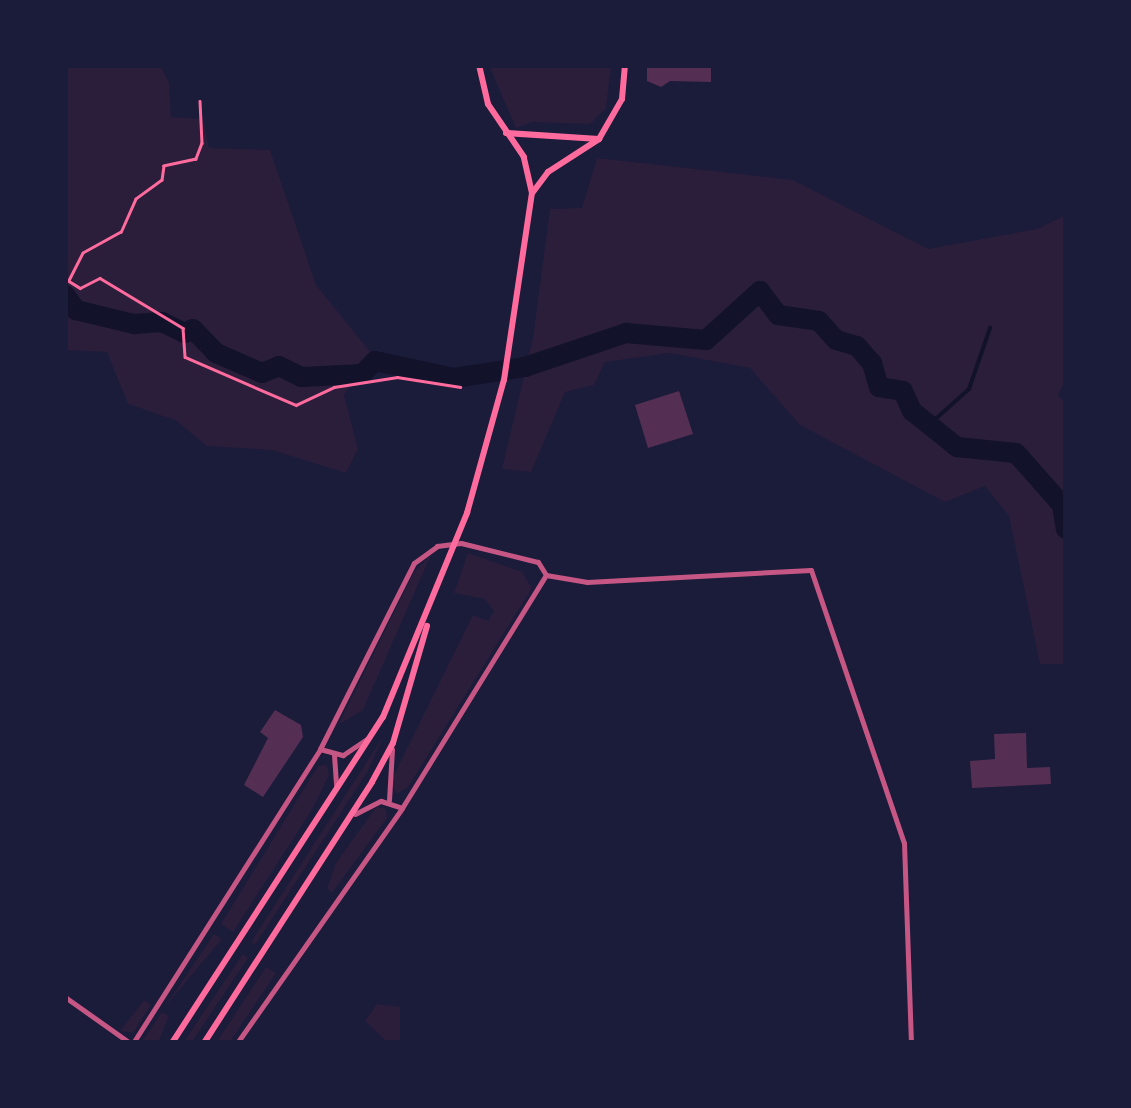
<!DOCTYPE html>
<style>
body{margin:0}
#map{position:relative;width:1131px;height:1108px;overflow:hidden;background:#1b1b3a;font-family:"Nunito Sans",sans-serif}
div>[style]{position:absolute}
.green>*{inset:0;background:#2a1e3b}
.stream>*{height:4px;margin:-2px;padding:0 2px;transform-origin:2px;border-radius:2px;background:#12122b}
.river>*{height:20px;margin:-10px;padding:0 10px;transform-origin:10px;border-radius:10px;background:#12122b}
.building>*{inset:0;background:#542f53}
.path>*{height:2.5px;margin:-1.25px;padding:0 1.25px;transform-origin:1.25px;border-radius:1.25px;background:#ff6b9d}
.minor>*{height:5px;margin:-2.5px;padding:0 2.5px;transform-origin:2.5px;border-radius:2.5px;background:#c65784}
.secondary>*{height:6px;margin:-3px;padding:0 3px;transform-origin:3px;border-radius:3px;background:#ff6b9d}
span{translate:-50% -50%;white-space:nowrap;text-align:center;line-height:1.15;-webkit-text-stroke:9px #1b1b3a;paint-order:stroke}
.frame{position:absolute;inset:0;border:68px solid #1b1b3a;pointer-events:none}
</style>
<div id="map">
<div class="green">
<i style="clip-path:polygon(65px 65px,160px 65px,169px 83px,171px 117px,203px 119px,209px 148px,270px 150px,316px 285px,372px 354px,344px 395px,358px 449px,346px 473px,272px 450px,207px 446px,175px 420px,128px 404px,107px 352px,65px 350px)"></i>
<i style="clip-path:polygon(489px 65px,611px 65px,606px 108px,590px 124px,532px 122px,516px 128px)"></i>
<i style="clip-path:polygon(597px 158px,793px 180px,928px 249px,1037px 229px,1066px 215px,1066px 379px,1058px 395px,1066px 405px,1066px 664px,1040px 664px,1009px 516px,985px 486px,945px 502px,800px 425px,750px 368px,670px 353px,605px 362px,594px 385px,565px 392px,531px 472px,502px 469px,533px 338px,550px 209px,582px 208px)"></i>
<i style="clip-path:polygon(468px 553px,522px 572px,532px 588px,408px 787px,397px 794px,390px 783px,473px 615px,488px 621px,494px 611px,485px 599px,454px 593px)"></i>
<i style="clip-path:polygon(431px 555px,363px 710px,338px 725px,414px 572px)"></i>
<i style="clip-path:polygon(384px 735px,368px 771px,255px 945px,251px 942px)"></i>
<i style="clip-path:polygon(327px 765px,329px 775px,313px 808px,233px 932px,221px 924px,318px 766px)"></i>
<i style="clip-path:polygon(376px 807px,386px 809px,387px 818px,332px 893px,327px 888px,336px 863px)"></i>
<i style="clip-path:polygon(214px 934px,222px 939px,165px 1007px)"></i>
<i style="clip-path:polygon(243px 954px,248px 958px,191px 1043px,183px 1043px)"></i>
<i style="clip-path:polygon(266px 967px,276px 973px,229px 1043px,216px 1043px)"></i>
<i style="clip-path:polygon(144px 1000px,151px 1005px,133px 1033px,120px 1031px)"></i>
<i style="clip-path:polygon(377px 1004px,400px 1007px,400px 1043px,388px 1043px,365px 1021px)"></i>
<i style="clip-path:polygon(162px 1012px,169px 1016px,158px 1043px,141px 1043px)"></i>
</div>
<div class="stream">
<i style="left:931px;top:423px;width:51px;rotate:-41.8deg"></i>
<i style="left:969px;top:389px;width:65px;rotate:-71deg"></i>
</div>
<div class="river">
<i style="left:65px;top:295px;width:19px;rotate:54deg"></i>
<i style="left:76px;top:310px;width:60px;rotate:13.6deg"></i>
<i style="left:134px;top:324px;width:28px;rotate:-4deg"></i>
<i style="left:162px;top:322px;width:25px;rotate:26deg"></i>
<i style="left:185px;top:333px;width:9px;rotate:-27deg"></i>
<i style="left:193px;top:329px;width:33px;rotate:46deg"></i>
<i style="left:216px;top:353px;width:50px;rotate:23.5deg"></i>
<i style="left:262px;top:373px;width:18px;rotate:-22deg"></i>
<i style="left:279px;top:366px;width:25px;rotate:26deg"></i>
<i style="left:302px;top:377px;width:60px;rotate:-2.9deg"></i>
<i style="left:362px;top:374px;width:18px;rotate:-45deg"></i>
<i style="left:375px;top:361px;width:81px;rotate:12.1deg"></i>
<i style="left:454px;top:378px;width:72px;rotate:-8.8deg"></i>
<i style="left:525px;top:367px;width:107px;rotate:-18.6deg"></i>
<i style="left:626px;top:333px;width:80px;rotate:5deg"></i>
<i style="left:706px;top:340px;width:73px;rotate:-42.2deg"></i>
<i style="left:760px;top:291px;width:30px;rotate:53deg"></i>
<i style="left:778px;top:315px;width:41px;rotate:8.3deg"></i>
<i style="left:819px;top:321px;width:25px;rotate:48deg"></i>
<i style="left:836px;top:340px;width:22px;rotate:16deg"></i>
<i style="left:857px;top:346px;width:23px;rotate:49deg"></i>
<i style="left:872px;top:363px;width:25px;rotate:74deg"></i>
<i style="left:879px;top:387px;width:24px;rotate:9deg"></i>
<i style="left:903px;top:391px;width:22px;rotate:66deg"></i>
<i style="left:912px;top:411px;width:58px;rotate:38.7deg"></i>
<i style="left:957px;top:447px;width:59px;rotate:5.8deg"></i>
<i style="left:1016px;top:453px;width:69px;rotate:48.5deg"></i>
<i style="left:1062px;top:505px;width:24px;rotate:81deg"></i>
</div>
<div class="building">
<i style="clip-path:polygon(647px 65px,711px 65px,711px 82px,670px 81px,661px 87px,647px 81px)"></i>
<i style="clip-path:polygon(679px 391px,693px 434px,648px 448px,635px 405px)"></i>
<i style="clip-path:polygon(275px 710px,301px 725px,303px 737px,263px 797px,244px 785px,268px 738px,260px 732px)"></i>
<i style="clip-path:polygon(1026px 733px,1027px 768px,1050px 767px,1051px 784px,972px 788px,970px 761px,995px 759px,994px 734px)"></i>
</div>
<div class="path">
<i style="left:200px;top:101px;width:42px;rotate:87.3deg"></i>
<i style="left:202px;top:143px;width:17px;rotate:111deg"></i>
<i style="left:196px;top:159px;width:33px;rotate:168deg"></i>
<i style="left:164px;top:166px;width:14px;rotate:98deg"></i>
<i style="left:162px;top:180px;width:32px;rotate:144deg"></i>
<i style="left:136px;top:199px;width:36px;rotate:114deg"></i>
<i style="left:121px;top:232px;width:43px;rotate:151.1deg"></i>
<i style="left:83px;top:253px;width:31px;rotate:117deg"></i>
<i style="left:69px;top:281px;width:13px;rotate:32deg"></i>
<i style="left:80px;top:288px;width:22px;rotate:-27deg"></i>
<i style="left:100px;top:278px;width:97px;rotate:31.1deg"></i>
<i style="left:183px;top:328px;width:29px;rotate:86deg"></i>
<i style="left:185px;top:357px;width:121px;rotate:23.4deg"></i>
<i style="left:296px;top:405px;width:42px;rotate:-25.3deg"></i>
<i style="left:334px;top:387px;width:64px;rotate:-9deg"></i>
<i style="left:397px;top:377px;width:64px;rotate:9deg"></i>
</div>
<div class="minor">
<i style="left:546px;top:575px;width:42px;rotate:9.7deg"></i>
<i style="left:587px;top:582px;width:224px;rotate:-3.1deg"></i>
<i style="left:811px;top:570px;width:288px;rotate:71.2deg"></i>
<i style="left:904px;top:843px;width:200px;rotate:88deg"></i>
<i style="left:320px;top:749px;width:24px;rotate:15deg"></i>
<i style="left:343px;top:755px;width:30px;rotate:-34deg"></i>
<i style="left:334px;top:755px;width:30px;rotate:86deg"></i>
<i style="left:389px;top:800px;width:51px;rotate:-86.6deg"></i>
<i style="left:355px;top:814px;width:29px;rotate:-27deg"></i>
<i style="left:381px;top:801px;width:22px;rotate:18deg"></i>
<i style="left:65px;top:997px;width:80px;rotate:35.3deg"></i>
<i style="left:133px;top:1043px;width:348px;rotate:-57.5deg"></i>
<i style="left:320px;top:749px;width:208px;rotate:-63.2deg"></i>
<i style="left:414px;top:563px;width:29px;rotate:-36deg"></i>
<i style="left:437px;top:546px;width:24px;rotate:-7deg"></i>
<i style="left:461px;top:543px;width:79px;rotate:13.9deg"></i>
<i style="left:538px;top:562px;width:15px;rotate:58deg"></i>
<i style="left:237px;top:1043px;width:287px;rotate:-54.9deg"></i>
<i style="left:402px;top:808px;width:274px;rotate:-58.3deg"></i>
</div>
<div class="secondary">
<i style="left:506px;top:133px;width:93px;rotate:3.7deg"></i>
<i style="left:533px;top:192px;width:25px;rotate:-53deg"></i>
<i style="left:548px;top:172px;width:61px;rotate:-32.9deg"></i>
<i style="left:599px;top:139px;width:46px;rotate:-60.1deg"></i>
<i style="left:622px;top:99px;width:34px;rotate:-85deg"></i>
<i style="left:172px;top:1043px;width:388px;rotate:-57.1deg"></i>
<i style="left:383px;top:717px;width:221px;rotate:-67.6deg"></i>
<i style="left:467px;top:513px;width:138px;rotate:-74.5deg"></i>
<i style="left:504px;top:380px;width:189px;rotate:-81.5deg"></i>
<i style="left:532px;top:193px;width:37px;rotate:-103deg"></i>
<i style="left:524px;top:157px;width:64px;rotate:-124.2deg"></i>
<i style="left:488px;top:104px;width:40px;rotate:-103deg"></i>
<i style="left:204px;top:1043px;width:310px;rotate:-57.2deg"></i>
<i style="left:372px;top:782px;width:44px;rotate:-61.7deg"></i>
<i style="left:393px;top:743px;width:122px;rotate:-73.8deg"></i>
</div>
<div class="frame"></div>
</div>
